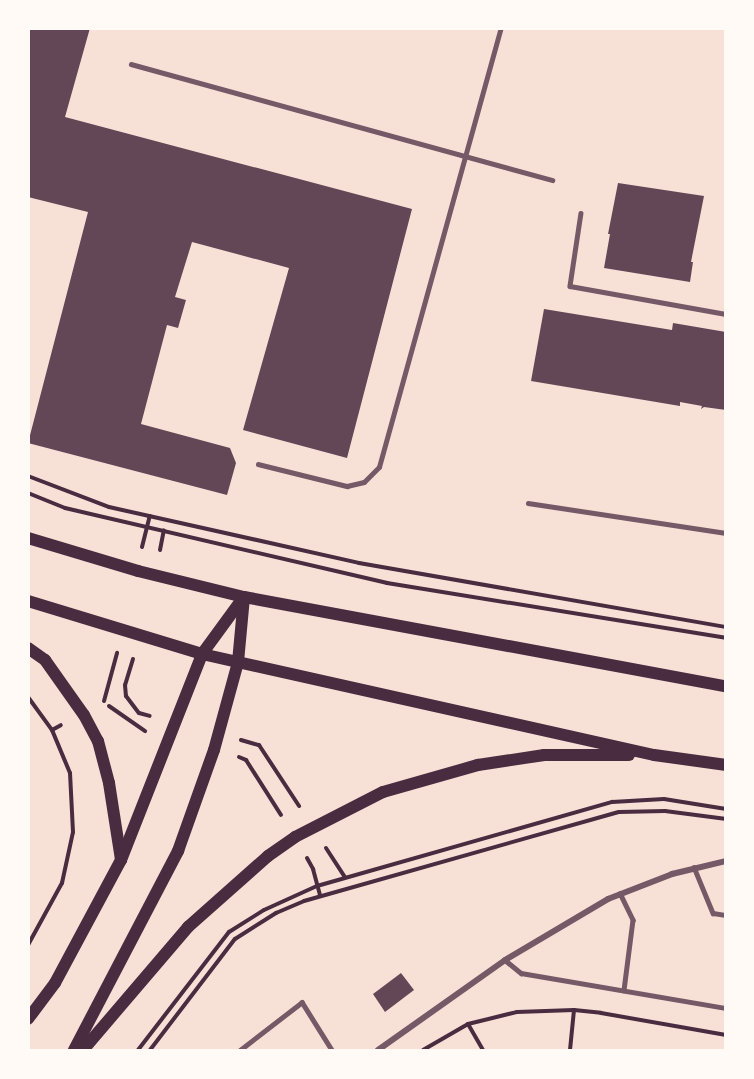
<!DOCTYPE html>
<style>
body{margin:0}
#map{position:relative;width:754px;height:1079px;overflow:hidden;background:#f7e1d7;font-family:Roboto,sans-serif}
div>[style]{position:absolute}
.building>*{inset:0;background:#644757}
.path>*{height:4px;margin:-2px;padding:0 2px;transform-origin:2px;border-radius:2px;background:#4a2c40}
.service>*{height:4.5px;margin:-2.25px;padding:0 2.25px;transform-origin:2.25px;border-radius:2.25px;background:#755966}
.minor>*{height:6px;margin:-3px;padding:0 3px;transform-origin:3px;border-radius:3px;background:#755966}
.secondary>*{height:12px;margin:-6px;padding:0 6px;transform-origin:6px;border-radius:6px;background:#4a2c40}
span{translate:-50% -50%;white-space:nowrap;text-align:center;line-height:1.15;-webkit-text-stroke:5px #fffaf5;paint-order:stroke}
.frame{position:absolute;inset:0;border:30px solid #fffaf5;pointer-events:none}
</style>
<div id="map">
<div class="building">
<i style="clip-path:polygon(28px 28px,90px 28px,65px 117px,412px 209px,347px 458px,243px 430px,289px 268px,192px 242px,175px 297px,186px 300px,178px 328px,167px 325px,141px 424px,230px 448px,236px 463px,227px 495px,28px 443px,88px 212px,28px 197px)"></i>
<i style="clip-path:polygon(618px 183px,704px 196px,691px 262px,693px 262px,690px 282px,604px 268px,610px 234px,608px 234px)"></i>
<i style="clip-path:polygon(544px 309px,672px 330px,673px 323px,726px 332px,726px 410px,704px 407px,701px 409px,702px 406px,680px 402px,680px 406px,531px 381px)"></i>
<i style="clip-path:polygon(401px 973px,414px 990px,385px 1012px,373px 994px)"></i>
</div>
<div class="path">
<i style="left:28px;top:476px;width:87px;rotate:20.9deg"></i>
<i style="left:109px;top:507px;width:256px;rotate:12.6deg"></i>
<i style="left:359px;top:563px;width:373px;rotate:9.9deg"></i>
<i style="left:28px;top:493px;width:40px;rotate:22deg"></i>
<i style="left:65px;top:508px;width:331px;rotate:13.1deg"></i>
<i style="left:387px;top:583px;width:343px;rotate:9.2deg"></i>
<i style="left:142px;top:547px;width:32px;rotate:-76deg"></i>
<i style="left:160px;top:550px;width:20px;rotate:-79deg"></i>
<i style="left:133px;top:659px;width:27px;rotate:107deg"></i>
<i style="left:125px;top:685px;width:11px;rotate:85deg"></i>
<i style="left:126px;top:696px;width:21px;rotate:53deg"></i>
<i style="left:139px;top:713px;width:11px;rotate:15deg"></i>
<i style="left:28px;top:697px;width:41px;rotate:54deg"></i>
<i style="left:52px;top:730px;width:10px;rotate:-29deg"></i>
<i style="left:104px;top:701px;width:50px;rotate:-74.8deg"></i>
<i style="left:109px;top:706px;width:44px;rotate:34.8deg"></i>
<i style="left:241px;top:740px;width:19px;rotate:16deg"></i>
<i style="left:259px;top:745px;width:73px;rotate:56.7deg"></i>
<i style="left:239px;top:757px;width:8px;rotate:23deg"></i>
<i style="left:246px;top:760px;width:65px;rotate:57.5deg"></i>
<i style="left:326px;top:848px;width:35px;rotate:57deg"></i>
<i style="left:307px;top:858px;width:13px;rotate:61deg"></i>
<i style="left:313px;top:869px;width:28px;rotate:75deg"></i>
<i style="left:28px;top:945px;width:71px;rotate:-61.3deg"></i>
<i style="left:62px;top:883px;width:52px;rotate:-77.8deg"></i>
<i style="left:73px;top:832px;width:59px;rotate:-92.9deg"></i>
<i style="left:70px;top:773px;width:47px;rotate:-112.7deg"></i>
<i style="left:468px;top:1024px;width:30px;rotate:60deg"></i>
<i style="left:138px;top:1050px;width:149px;rotate:-52.4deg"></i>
<i style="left:229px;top:932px;width:41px;rotate:-32.2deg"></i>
<i style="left:264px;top:910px;width:58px;rotate:-24.4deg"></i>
<i style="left:317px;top:886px;width:307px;rotate:-15.9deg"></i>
<i style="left:612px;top:802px;width:52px;rotate:-3.3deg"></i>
<i style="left:664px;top:799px;width:63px;rotate:9.2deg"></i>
<i style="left:150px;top:1050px;width:140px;rotate:-52.6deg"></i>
<i style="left:235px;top:939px;width:49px;rotate:-32.4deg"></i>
<i style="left:276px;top:913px;width:30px;rotate:-23deg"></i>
<i style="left:304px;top:901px;width:327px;rotate:-15.8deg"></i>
<i style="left:619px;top:812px;width:46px;rotate:-1.2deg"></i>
<i style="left:665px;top:811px;width:62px;rotate:7.5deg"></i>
<i style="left:423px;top:1050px;width:52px;rotate:-30deg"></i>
<i style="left:468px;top:1024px;width:50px;rotate:-13.8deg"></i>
<i style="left:517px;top:1012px;width:57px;rotate:-2deg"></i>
<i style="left:574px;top:1010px;width:27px;rotate:6deg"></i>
<i style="left:601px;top:1013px;width:127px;rotate:10deg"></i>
<i style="left:570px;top:1050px;width:40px;rotate:-84.3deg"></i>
</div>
<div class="service">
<i style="left:131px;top:64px;width:437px;rotate:15.4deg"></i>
<i style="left:581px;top:213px;width:74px;rotate:98.6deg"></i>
<i style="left:570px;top:286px;width:158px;rotate:10.2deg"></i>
<i style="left:258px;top:464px;width:92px;rotate:13.9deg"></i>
<i style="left:347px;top:486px;width:17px;rotate:-13deg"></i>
<i style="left:364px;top:482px;width:21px;rotate:-45deg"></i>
<i style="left:379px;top:467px;width:456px;rotate:-74.5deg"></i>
<i style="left:528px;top:503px;width:200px;rotate:8.6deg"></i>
<i style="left:694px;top:867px;width:50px;rotate:67.6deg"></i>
<i style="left:713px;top:913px;width:13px;rotate:9deg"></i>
<i style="left:620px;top:893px;width:30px;rotate:64deg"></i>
<i style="left:633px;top:920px;width:71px;rotate:97.3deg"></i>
<i style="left:505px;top:960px;width:21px;rotate:39deg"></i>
<i style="left:521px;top:973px;width:208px;rotate:9.7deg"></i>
<i style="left:240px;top:1050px;width:78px;rotate:-37.7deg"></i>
<i style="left:302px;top:1002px;width:57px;rotate:58deg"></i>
</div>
<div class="minor">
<i style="left:378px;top:1050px;width:156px;rotate:-35.3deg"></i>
<i style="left:505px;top:960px;width:120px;rotate:-30.6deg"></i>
<i style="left:608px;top:899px;width:69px;rotate:-21.3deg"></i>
<i style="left:672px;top:874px;width:56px;rotate:-13.5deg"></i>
</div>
<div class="secondary">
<i style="left:28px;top:538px;width:115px;rotate:16.7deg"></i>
<i style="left:138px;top:571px;width:109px;rotate:13.8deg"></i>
<i style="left:244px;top:597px;width:490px;rotate:10.5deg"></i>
<i style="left:28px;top:601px;width:182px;rotate:16.9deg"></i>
<i style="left:202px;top:654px;width:463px;rotate:12.6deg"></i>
<i style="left:654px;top:755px;width:73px;rotate:7.9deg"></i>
<i style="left:28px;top:648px;width:21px;rotate:35deg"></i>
<i style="left:45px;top:660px;width:67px;rotate:54.7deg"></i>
<i style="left:84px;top:715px;width:30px;rotate:62deg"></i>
<i style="left:98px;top:741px;width:43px;rotate:75.3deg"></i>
<i style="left:109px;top:783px;width:78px;rotate:81.1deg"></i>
<i style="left:28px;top:1019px;width:45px;rotate:-53.1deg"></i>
<i style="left:55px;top:983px;width:140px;rotate:-61.8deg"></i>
<i style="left:121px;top:860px;width:221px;rotate:-68.5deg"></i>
<i style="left:202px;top:654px;width:69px;rotate:-53.8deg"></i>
<i style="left:74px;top:1050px;width:225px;rotate:-62.4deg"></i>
<i style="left:178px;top:851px;width:107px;rotate:-70.4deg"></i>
<i style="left:214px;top:750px;width:91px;rotate:-74.7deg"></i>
<i style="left:238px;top:662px;width:65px;rotate:-84.7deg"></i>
<i style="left:83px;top:1050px;width:162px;rotate:-49.5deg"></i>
<i style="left:188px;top:927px;width:107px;rotate:-41.6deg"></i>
<i style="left:268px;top:856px;width:33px;rotate:-35deg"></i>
<i style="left:295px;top:837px;width:99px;rotate:-27.1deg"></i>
<i style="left:383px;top:792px;width:99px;rotate:-15.9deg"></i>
<i style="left:478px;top:765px;width:67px;rotate:-8.6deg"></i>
<i style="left:544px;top:755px;width:85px"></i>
</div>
<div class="frame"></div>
</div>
